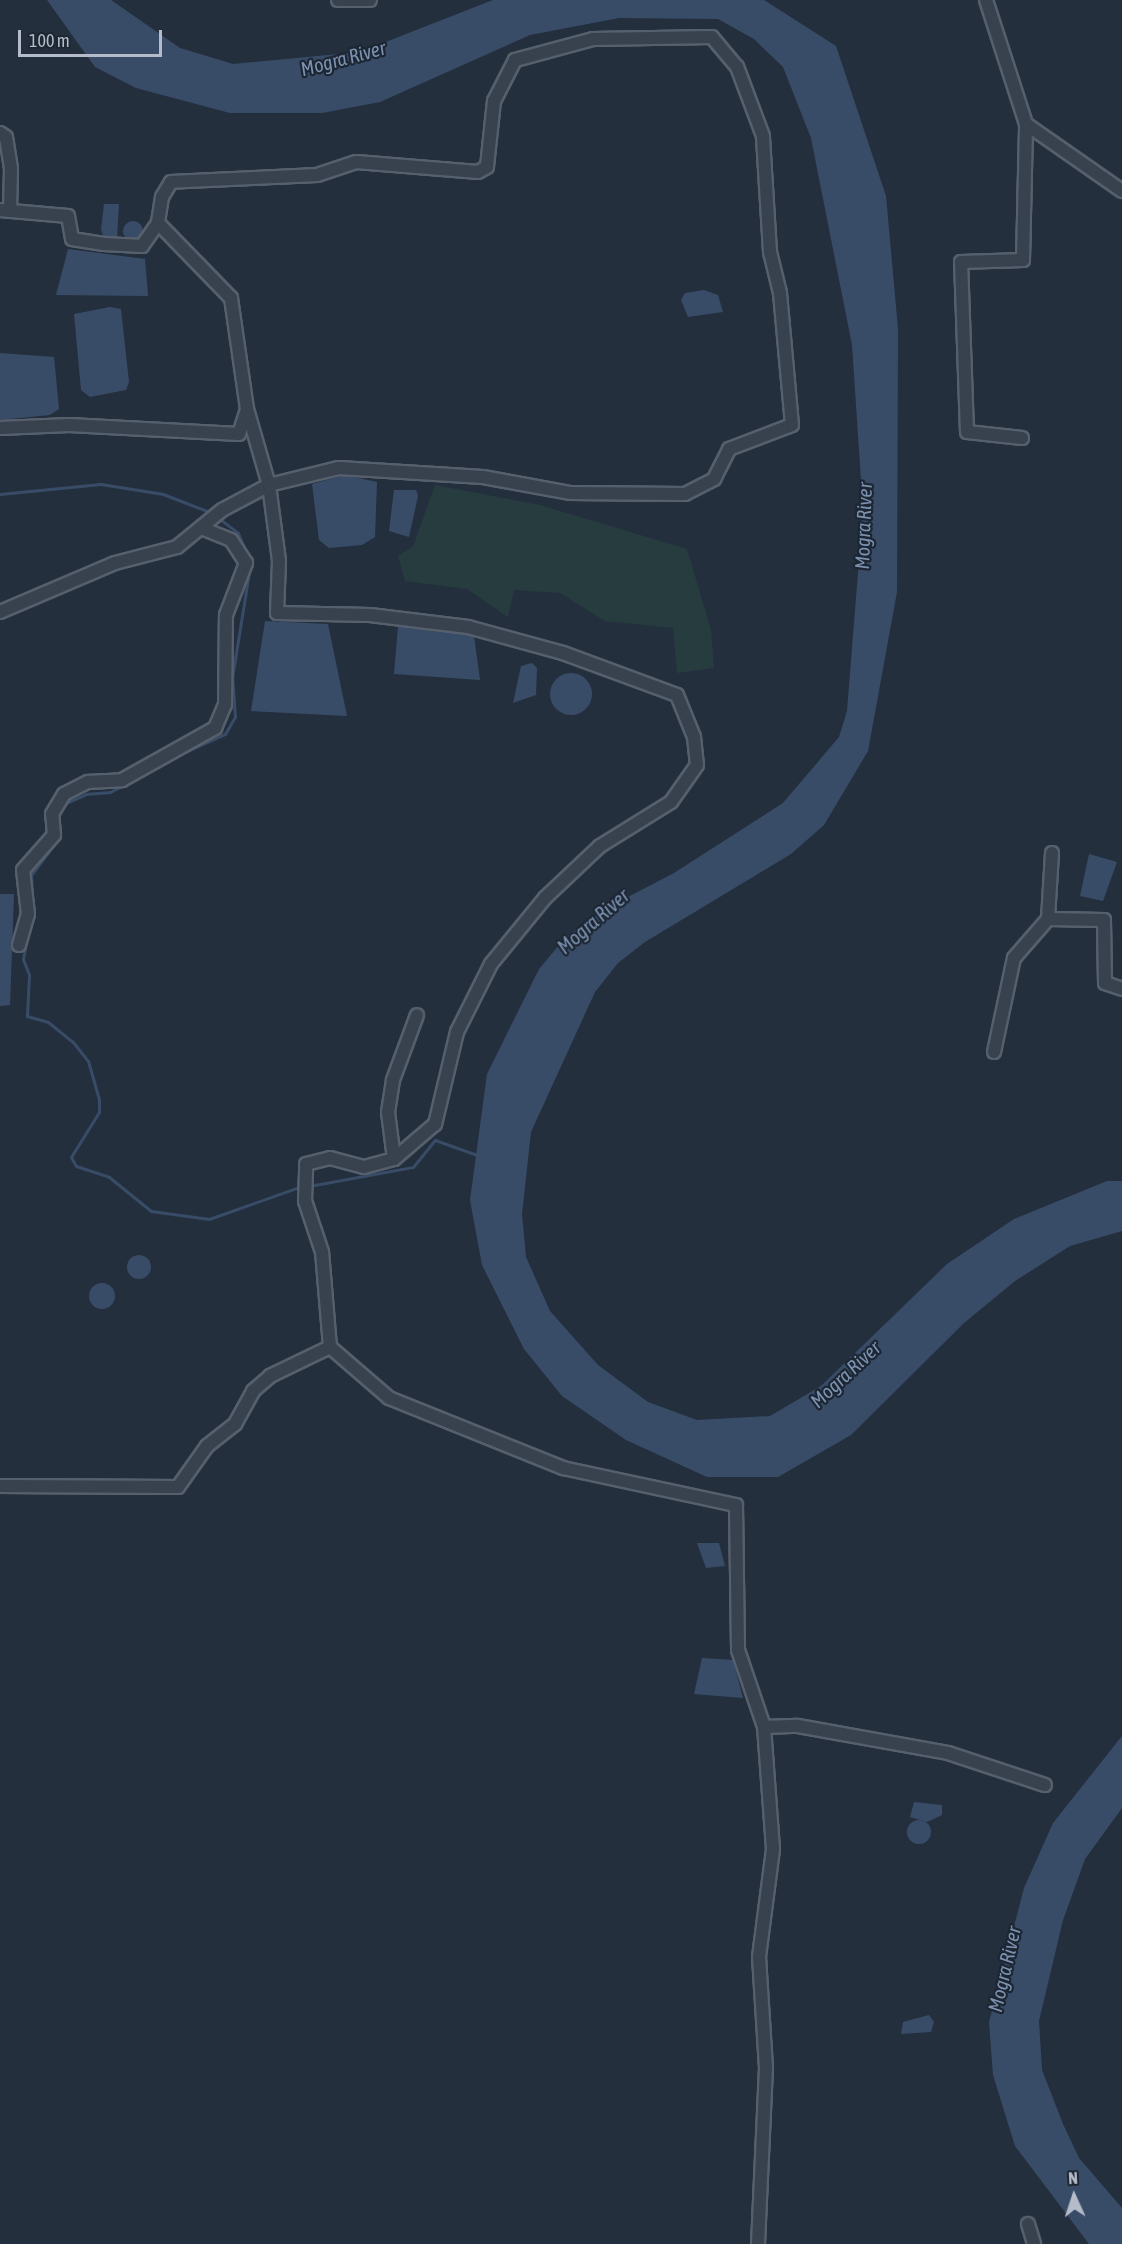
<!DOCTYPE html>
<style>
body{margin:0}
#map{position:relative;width:1122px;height:2244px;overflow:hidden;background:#242f3e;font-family:"Asap Condensed",sans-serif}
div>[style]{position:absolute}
.green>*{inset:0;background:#263c3f}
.water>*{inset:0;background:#394c67}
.round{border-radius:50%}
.stream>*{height:3px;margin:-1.5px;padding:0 1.5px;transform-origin:1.5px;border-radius:1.5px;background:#394c67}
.roads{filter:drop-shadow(2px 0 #565f6c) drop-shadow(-2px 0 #565f6c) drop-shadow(0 2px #565f6c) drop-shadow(0 -2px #565f6c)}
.minor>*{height:12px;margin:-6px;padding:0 6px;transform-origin:6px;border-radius:6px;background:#38414e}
span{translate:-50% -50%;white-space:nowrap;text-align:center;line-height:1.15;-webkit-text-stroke:4.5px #1d2633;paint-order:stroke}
.water-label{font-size:20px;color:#7c92b1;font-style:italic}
.north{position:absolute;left:1044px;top:2166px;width:60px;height:60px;-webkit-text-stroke:4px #1d2633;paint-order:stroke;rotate:357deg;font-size:16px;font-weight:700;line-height:24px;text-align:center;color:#b4bcc9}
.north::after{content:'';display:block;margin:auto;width:21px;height:27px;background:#b4bcc9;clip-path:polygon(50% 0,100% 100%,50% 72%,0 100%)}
.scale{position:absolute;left:18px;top:30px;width:144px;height:27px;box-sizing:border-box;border:3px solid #b4bcc9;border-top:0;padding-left:8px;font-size:18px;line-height:21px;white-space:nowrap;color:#b4bcc9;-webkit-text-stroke:4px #1d2633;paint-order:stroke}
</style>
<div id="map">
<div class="green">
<i style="clip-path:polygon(435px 485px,540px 505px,687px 549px,711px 630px,714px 668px,677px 673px,673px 628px,605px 621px,560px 593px,514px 590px,508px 617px,467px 589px,405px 581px,398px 556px,413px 546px)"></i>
</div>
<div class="water">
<i style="clip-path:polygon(47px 0,111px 0,180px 48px,233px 64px,360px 52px,493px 0,764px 0,836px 46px,886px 196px,898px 329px,897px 592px,868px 751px,824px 825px,791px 854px,645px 942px,618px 963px,595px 992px,531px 1132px,522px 1214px,526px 1257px,550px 1311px,598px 1365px,648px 1402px,697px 1420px,770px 1416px,821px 1386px,947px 1264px,1014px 1219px,1107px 1181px,1122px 1181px,1122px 1231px,1070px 1246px,1015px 1281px,964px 1323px,851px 1435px,778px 1477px,707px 1477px,626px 1440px,562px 1396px,524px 1349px,482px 1265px,470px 1200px,487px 1074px,539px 969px,566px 937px,605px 909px,674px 873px,783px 803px,839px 737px,847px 711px,863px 510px,852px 345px,811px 138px,783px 67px,754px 39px,718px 19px,619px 18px,530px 35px,380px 102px,322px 113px,230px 113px,136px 88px,95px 67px)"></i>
<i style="clip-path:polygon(104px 204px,119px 204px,117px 240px,104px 237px,101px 230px)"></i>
<i class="round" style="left:123px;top:221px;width:20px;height:20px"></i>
<i style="clip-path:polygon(68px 249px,145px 259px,148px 296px,56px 295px)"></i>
<i style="clip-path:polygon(704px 290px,718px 295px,723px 312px,688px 317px,681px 300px,685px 293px)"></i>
<i style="clip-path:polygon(110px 307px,121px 309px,129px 382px,126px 390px,90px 397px,81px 390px,74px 314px)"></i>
<i style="clip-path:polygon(0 353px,54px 357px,59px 409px,50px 415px,0 420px)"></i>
<i style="clip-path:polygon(345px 475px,377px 482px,375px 537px,362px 545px,329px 548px,319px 540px,312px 484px)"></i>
<i style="clip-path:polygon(394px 490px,416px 490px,418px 496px,409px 537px,389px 531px)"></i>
<i style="clip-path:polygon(265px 621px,328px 624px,347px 716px,251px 711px)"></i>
<i style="clip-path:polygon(449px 623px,474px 636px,480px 680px,394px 674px,398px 627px)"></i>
<i style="clip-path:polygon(532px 663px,537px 668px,536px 695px,513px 703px,521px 666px)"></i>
<i class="round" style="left:550px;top:673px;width:42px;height:42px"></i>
<i style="clip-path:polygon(1089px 854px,1117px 862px,1103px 901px,1080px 896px)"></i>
<i style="clip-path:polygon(0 894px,14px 894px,10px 1005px,0 1006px)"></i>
<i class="round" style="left:127px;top:1255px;width:24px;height:24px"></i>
<i class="round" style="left:89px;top:1283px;width:26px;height:26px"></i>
<i style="clip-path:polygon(697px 1543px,719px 1543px,725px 1566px,706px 1568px)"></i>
<i style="clip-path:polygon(702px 1658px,733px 1660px,743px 1698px,694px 1694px)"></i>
<i style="clip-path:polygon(1122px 1736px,1122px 1808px,1085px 1859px,1063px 1920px,1039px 2021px,1042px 2070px,1063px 2124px,1079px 2158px,1122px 2208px,1122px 2244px,1089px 2244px,1015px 2146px,993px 2075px,989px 2022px,1024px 1888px,1053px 1823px)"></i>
<i style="clip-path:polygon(914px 1802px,942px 1805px,942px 1815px,927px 1822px,910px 1817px)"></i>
<i class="round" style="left:907px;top:1820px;width:24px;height:24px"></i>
<i style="clip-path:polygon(929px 2015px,934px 2022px,931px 2032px,901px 2034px,903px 2022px)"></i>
</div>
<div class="stream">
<i style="left:0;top:494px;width:101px;rotate:-5.7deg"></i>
<i style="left:101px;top:484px;width:63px;rotate:9.2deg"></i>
<i style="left:163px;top:494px;width:53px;rotate:21.2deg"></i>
<i style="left:217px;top:517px;width:26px;rotate:37deg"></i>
<i style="left:238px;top:533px;width:18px;rotate:68deg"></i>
<i style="left:176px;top:756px;width:54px;rotate:-24.2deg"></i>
<i style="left:225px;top:734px;width:20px;rotate:-60deg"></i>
<i style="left:235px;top:717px;width:39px;rotate:-94deg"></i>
<i style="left:232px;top:678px;width:114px;rotate:-80.9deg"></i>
<i style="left:57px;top:820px;width:17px;rotate:-66deg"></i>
<i style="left:64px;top:804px;width:24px;rotate:-24deg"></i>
<i style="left:86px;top:794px;width:24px;rotate:-5deg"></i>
<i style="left:110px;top:792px;width:50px;rotate:-27.6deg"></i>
<i style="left:32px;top:900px;width:25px;rotate:-92deg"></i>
<i style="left:31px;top:875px;width:45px;rotate:-53.1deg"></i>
<i style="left:33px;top:906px;width:54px;rotate:100.7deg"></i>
<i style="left:23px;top:959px;width:17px;rotate:69deg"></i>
<i style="left:29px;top:975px;width:41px;rotate:92.8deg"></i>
<i style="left:27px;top:1016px;width:22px;rotate:16deg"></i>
<i style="left:48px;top:1022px;width:32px;rotate:39deg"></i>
<i style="left:73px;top:1042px;width:24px;rotate:52deg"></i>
<i style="left:88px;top:1061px;width:40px;rotate:74deg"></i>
<i style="left:99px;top:1099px;width:13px;rotate:90deg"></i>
<i style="left:99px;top:1112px;width:53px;rotate:121.9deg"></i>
<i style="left:71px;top:1157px;width:10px;rotate:61deg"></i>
<i style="left:76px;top:1166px;width:35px;rotate:18deg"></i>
<i style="left:109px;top:1177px;width:54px;rotate:39deg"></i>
<i style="left:151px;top:1211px;width:59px;rotate:7.9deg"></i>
<i style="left:209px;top:1219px;width:99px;rotate:-19.5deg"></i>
<i style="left:309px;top:1186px;width:106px;rotate:-10.4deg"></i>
<i style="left:413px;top:1167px;width:35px;rotate:-51deg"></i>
<i style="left:435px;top:1140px;width:45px;rotate:19.7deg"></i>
</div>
<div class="roads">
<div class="minor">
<i style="left:338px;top:0;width:32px"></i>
<i style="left:986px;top:0;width:130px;rotate:72.1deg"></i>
<i style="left:1026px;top:124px;width:117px;rotate:34.9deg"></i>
<i style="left:0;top:133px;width:7px;rotate:34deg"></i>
<i style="left:6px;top:137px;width:31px;rotate:81deg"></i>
<i style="left:11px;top:168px;width:43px;rotate:91.3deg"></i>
<i style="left:0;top:210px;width:68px;rotate:5deg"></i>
<i style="left:68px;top:216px;width:23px;rotate:80deg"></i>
<i style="left:72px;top:239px;width:32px;rotate:9deg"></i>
<i style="left:104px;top:244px;width:38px;rotate:3deg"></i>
<i style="left:142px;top:246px;width:28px;rotate:-55deg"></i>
<i style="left:158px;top:223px;width:105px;rotate:45.8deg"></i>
<i style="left:231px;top:298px;width:112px;rotate:81.8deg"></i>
<i style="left:0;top:428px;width:69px;rotate:-2.5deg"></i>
<i style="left:69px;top:425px;width:170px;rotate:3deg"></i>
<i style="left:239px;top:434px;width:26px;rotate:-72deg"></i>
<i style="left:247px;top:409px;width:79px;rotate:73.9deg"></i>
<i style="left:269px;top:485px;width:77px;rotate:82.5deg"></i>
<i style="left:279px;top:561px;width:52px;rotate:92.2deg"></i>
<i style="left:277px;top:613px;width:93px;rotate:1.2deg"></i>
<i style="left:370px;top:615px;width:99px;rotate:7deg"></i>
<i style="left:468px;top:627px;width:98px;rotate:15.3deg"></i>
<i style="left:563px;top:653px;width:121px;rotate:20.2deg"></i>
<i style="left:677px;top:695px;width:45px;rotate:68deg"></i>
<i style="left:694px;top:737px;width:28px;rotate:84deg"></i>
<i style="left:697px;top:765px;width:45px;rotate:125.1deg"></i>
<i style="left:671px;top:802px;width:84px;rotate:148.2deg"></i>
<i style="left:600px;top:846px;width:76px;rotate:136.6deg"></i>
<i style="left:545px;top:898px;width:85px;rotate:129.3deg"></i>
<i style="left:491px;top:964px;width:76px;rotate:116.6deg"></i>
<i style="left:457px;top:1032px;width:95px;rotate:103.4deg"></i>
<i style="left:435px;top:1124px;width:54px;rotate:139.5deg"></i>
<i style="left:1022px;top:438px;width:55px;rotate:-173.8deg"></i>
<i style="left:967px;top:432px;width:170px;rotate:-92deg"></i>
<i style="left:961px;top:262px;width:62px;rotate:-1.8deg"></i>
<i style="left:1023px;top:260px;width:136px;rotate:-88.7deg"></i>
<i style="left:0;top:612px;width:125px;rotate:-23.1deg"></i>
<i style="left:115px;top:563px;width:64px;rotate:-14.5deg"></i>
<i style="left:177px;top:547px;width:58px;rotate:-39.4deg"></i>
<i style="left:222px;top:510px;width:53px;rotate:-28deg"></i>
<i style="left:269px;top:485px;width:72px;rotate:-13.7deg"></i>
<i style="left:339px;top:468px;width:144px;rotate:3.6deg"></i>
<i style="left:483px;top:477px;width:88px;rotate:10.4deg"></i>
<i style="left:570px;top:493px;width:115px;rotate:0.5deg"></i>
<i style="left:685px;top:494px;width:33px;rotate:-27deg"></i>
<i style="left:714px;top:479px;width:34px;rotate:-63deg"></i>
<i style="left:729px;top:449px;width:67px;rotate:-20.9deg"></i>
<i style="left:792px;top:425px;width:133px;rotate:-95.2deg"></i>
<i style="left:780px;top:293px;width:42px;rotate:-103.7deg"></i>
<i style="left:770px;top:252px;width:116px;rotate:-93.5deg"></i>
<i style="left:763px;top:136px;width:74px;rotate:-110.6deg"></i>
<i style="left:737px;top:67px;width:39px;rotate:-130deg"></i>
<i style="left:712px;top:37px;width:119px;rotate:179deg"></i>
<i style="left:593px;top:39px;width:81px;rotate:164.9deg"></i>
<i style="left:515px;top:60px;width:46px;rotate:117.1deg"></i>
<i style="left:494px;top:101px;width:66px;rotate:96.1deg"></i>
<i style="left:487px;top:167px;width:10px;rotate:151deg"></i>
<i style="left:478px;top:172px;width:122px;rotate:-175.3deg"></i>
<i style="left:356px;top:162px;width:41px;rotate:161.6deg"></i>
<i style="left:317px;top:175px;width:146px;rotate:177.3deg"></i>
<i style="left:171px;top:182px;width:17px;rotate:121deg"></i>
<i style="left:162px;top:197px;width:26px;rotate:99deg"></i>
<i style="left:1052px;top:853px;width:66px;rotate:93.5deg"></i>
<i style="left:1048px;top:919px;width:56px;rotate:1deg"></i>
<i style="left:1104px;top:920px;width:63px;rotate:89.1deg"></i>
<i style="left:1105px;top:983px;width:18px;rotate:19deg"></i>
<i style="left:19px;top:945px;width:32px;rotate:-74deg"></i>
<i style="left:28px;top:914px;width:44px;rotate:-96.5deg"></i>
<i style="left:23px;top:870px;width:47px;rotate:-48.5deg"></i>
<i style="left:54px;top:835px;width:21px;rotate:-95deg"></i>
<i style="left:52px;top:814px;width:23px;rotate:-59deg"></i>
<i style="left:64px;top:794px;width:27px;rotate:-27deg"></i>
<i style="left:88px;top:782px;width:34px;rotate:-3deg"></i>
<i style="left:122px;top:780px;width:107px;rotate:-29.2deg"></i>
<i style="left:215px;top:728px;width:25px;rotate:-67deg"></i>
<i style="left:225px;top:705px;width:90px;rotate:-89.4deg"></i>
<i style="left:226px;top:615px;width:56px;rotate:-69deg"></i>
<i style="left:246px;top:563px;width:27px;rotate:-123deg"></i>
<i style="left:231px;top:540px;width:32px;rotate:-158deg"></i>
<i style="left:994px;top:1052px;width:96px;rotate:-78deg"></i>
<i style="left:1014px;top:958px;width:52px;rotate:-48.9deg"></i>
<i style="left:330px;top:1347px;width:95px;rotate:-94.8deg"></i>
<i style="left:322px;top:1252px;width:54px;rotate:-108.4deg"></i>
<i style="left:305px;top:1201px;width:37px;rotate:-88deg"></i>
<i style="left:306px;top:1164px;width:25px;rotate:-14deg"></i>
<i style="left:330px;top:1158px;width:35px;rotate:15deg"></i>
<i style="left:364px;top:1167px;width:31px;rotate:-15deg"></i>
<i style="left:394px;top:1159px;width:47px;rotate:-97.3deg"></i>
<i style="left:388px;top:1112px;width:32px;rotate:-81deg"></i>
<i style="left:393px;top:1080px;width:69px;rotate:-69.7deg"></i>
<i style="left:0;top:1486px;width:178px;rotate:0.3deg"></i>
<i style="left:178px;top:1487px;width:50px;rotate:-54.7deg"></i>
<i style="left:207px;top:1446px;width:36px;rotate:-38deg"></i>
<i style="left:235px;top:1424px;width:38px;rotate:-61deg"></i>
<i style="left:253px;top:1391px;width:23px;rotate:-41deg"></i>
<i style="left:270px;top:1376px;width:67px;rotate:-25.8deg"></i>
<i style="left:330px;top:1347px;width:78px;rotate:40.8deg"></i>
<i style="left:389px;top:1398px;width:188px;rotate:21.9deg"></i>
<i style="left:563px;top:1468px;width:177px;rotate:12.1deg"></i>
<i style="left:736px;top:1505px;width:145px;rotate:89.2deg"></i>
<i style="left:738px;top:1650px;width:81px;rotate:71.3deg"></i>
<i style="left:1028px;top:2224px;width:21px;rotate:73deg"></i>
<i style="left:758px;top:2244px;width:176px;rotate:-87.4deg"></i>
<i style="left:766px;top:2068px;width:111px;rotate:-93.6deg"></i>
<i style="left:759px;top:1957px;width:109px;rotate:-82.6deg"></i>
<i style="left:773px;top:1849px;width:122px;rotate:-94.2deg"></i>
<i style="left:764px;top:1727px;width:34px;rotate:-2deg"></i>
<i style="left:798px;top:1726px;width:152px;rotate:10.2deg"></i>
<i style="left:948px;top:1753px;width:102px;rotate:18.3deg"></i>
</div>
</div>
<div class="water-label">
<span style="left:343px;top:58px;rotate:-15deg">Mogra River</span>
<span style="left:863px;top:526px;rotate:-88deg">Mogra River</span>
<span style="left:593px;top:921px;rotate:-41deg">Mogra River</span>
<span style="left:845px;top:1374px;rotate:-43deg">Mogra River</span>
<span style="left:1004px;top:1969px;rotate:-77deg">Mogra River</span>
</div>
<div class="north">N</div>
<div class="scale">100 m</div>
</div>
